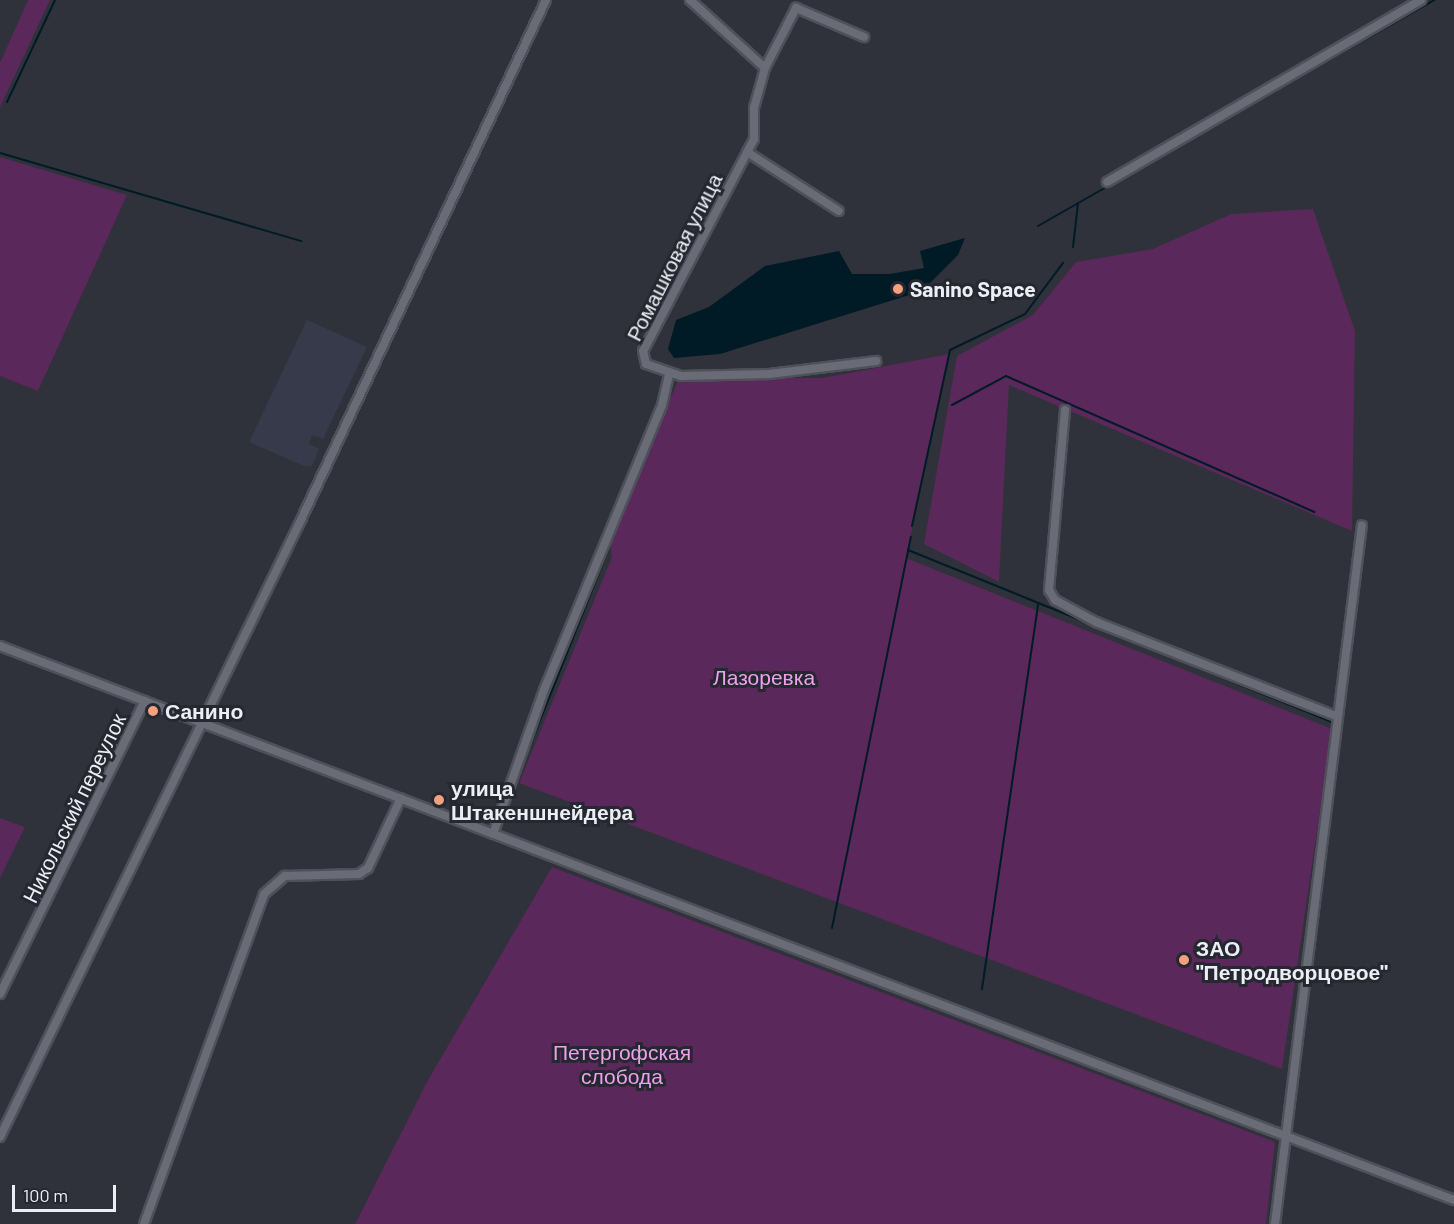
<!DOCTYPE html>
<meta charset="utf-8">
<style>
body{margin:0}
#map{position:relative;width:1454px;height:1224px;overflow:hidden;background:#2f313b;font-family:Barlow,sans-serif}
div>[style]{position:absolute}
.built>*{inset:0;background:#373a4a}
.green>*{inset:0;background:#5a285a}
.water>*{inset:0;background:#001b26}
.stream>*{height:2px;margin:-1px;padding:0 1px;transform-origin:1px;border-radius:1px;background:#001b26}
.roads{filter:drop-shadow(2px 0 #4f5059) drop-shadow(-2px 0 #4f5059) drop-shadow(0 2px #4f5059) drop-shadow(0 -2px #4f5059)}
.minor>*{height:8px;margin:-4px;padding:0 4px;transform-origin:4px;border-radius:4px;background:#696c77}
.dots>*{width:16px;height:16px;translate:-50% -50%;box-sizing:border-box;border:3px solid #252731;border-radius:50%}
span{translate:-50% -50%;white-space:nowrap;text-align:center;line-height:1.15;-webkit-text-stroke:6px #252731;paint-order:stroke}
.street-label{font-size:21px;color:#edeef5}
.poi-label{font-size:21px;color:#edeef5;font-weight:700}
.left{translate:0 -50%;text-align:left}
.park-label{font-size:21px;color:#eda0ec}
.scale{position:absolute;left:12px;top:1185px;width:104px;height:27px;box-sizing:border-box;border:3px solid #edeef5;border-top:0;padding-left:8px;font-size:18px;line-height:21px;white-space:nowrap;color:#edeef5;-webkit-text-stroke:4px #252731;paint-order:stroke}
</style>
<div id="map">
<div class="built">
<i style="clip-path:polygon(307px 320px,367px 347px,323px 439px,312px 435px,309px 444px,319px 449px,312px 466px,306px 467px,249px 442px)"></i>
</div>
<div class="green">
<i style="clip-path:polygon(28px 0,50px 0,0 107px,0 63px)"></i>
<i style="clip-path:polygon(0 157px,127px 195px,38px 391px,0 376px)"></i>
<i style="clip-path:polygon(1313px 209px,1355px 331px,1352px 531px,1009px 385px,999px 582px,924px 544px,957px 356px,1033px 315px,1076px 262px,1153px 249px,1231px 214px)"></i>
<i style="clip-path:polygon(949px 354px,906px 558px,1332px 729px,1282px 1069px,519px 783px,612px 557px,608px 532px,680px 377px,823px 378px)"></i>
<i style="clip-path:polygon(0 818px,25px 827px,0 878px)"></i>
<i style="clip-path:polygon(552px 867px,1275px 1142px,1266px 1224px,355px 1224px,428px 1080px)"></i>
</div>
<div class="water">
<i style="clip-path:polygon(965px 238px,958px 255px,922px 291px,720px 354px,674px 358px,668px 349px,676px 320px,709px 307px,765px 266px,839px 251px,852px 274px,890px 274px,924px 268px,920px 251px)"></i>
</div>
<div class="stream">
<i style="left:7px;top:102px;width:113px;rotate:-64.8deg"></i>
<i style="left:0;top:153px;width:314px;rotate:16.3deg"></i>
<i style="left:1038px;top:226px;width:456px;rotate:-29.7deg"></i>
<i style="left:1073px;top:247px;width:44px;rotate:-83.5deg"></i>
<i style="left:952px;top:405px;width:61px;rotate:-28.2deg"></i>
<i style="left:1006px;top:376px;width:337px;rotate:23.8deg"></i>
<i style="left:912px;top:526px;width:180px;rotate:-77.8deg"></i>
<i style="left:950px;top:350px;width:83px;rotate:-25.6deg"></i>
<i style="left:1025px;top:314px;width:64px;rotate:-53.3deg"></i>
<i style="left:908px;top:550px;width:459px;rotate:22.1deg"></i>
<i style="left:511px;top:793px;width:264px;rotate:-68.2deg"></i>
<i style="left:832px;top:928px;width:399px;rotate:-78.6deg"></i>
<i style="left:982px;top:989px;width:390px;rotate:-81.7deg"></i>
</div>
<div class="roads">
<div class="minor">
<i style="left:690px;top:0;width:101px;rotate:42.2deg"></i>
<i style="left:765px;top:68px;width:41px;rotate:105.4deg"></i>
<i style="left:754px;top:108px;width:31px;rotate:90deg"></i>
<i style="left:754px;top:139px;width:239px;rotate:117.6deg"></i>
<i style="left:643px;top:351px;width:13px;rotate:77deg"></i>
<i style="left:646px;top:364px;width:37px;rotate:19deg"></i>
<i style="left:681px;top:376px;width:88px;rotate:-1.3deg"></i>
<i style="left:769px;top:374px;width:108px;rotate:-6.9deg"></i>
<i style="left:765px;top:68px;width:68px;rotate:-62.7deg"></i>
<i style="left:796px;top:8px;width:74px;rotate:23.1deg"></i>
<i style="left:747px;top:152px;width:109px;rotate:32.7deg"></i>
<i style="left:1107px;top:182px;width:363px;rotate:-30.1deg"></i>
<i style="left:1065px;top:410px;width:181px;rotate:95.1deg"></i>
<i style="left:1049px;top:590px;width:12px;rotate:59deg"></i>
<i style="left:1055px;top:600px;width:47px;rotate:28.2deg"></i>
<i style="left:1096px;top:622px;width:258px;rotate:21.4deg"></i>
<i style="left:0;top:646px;width:1556px;rotate:20.86deg"></i>
<i style="left:493px;top:834px;width:153px;rotate:-70.5deg"></i>
<i style="left:544px;top:690px;width:308px;rotate:-67.5deg"></i>
<i style="left:662px;top:405px;width:32px;rotate:-77deg"></i>
<i style="left:0;top:994px;width:327px;rotate:-63.7deg"></i>
<i style="left:0;top:1137px;width:682px;rotate:-64deg"></i>
<i style="left:299px;top:524px;width:579px;rotate:-64.76deg"></i>
<i style="left:144px;top:1224px;width:351px;rotate:-70deg"></i>
<i style="left:264px;top:894px;width:28px;rotate:-41deg"></i>
<i style="left:285px;top:876px;width:74px;rotate:-1.5deg"></i>
<i style="left:359px;top:874px;width:11px;rotate:-34deg"></i>
<i style="left:368px;top:868px;width:77px;rotate:-64.8deg"></i>
<i style="left:1275px;top:1224px;width:704px;rotate:-82.91deg"></i>
</div>
</div>
<div class="dots">
<i style="left:898px;top:289px;background:#f2a07e"></i>
<i style="left:153px;top:711px;background:#f2a07e"></i>
<i style="left:439px;top:800px;background:#f2a07e"></i>
<i style="left:1184px;top:960px;background:#f2a07e"></i>
</div>
<div class="street-label">
<span style="left:674px;top:257px;rotate:-63deg">Ромашковая улица</span>
<span style="left:74px;top:808px;rotate:-64deg">Никольский переулок</span>
</div>
<div class="poi-label">
<span class="left" style="left:910px;top:289px">Sanino Space</span>
<span class="left" style="left:165px;top:711px">Санино</span>
<span class="left" style="left:451px;top:800px">улица<br>Штакеншнейдера</span>
<span class="left" style="left:1196px;top:960px">ЗАО<br>"Петродворцовое"</span>
</div>
<div class="park-label">
<span style="left:764px;top:677px">Лазоревка</span>
<span style="left:622px;top:1064px">Петергофская<br>слобода</span>
</div>
<div class="scale">100 m</div>
</div>
